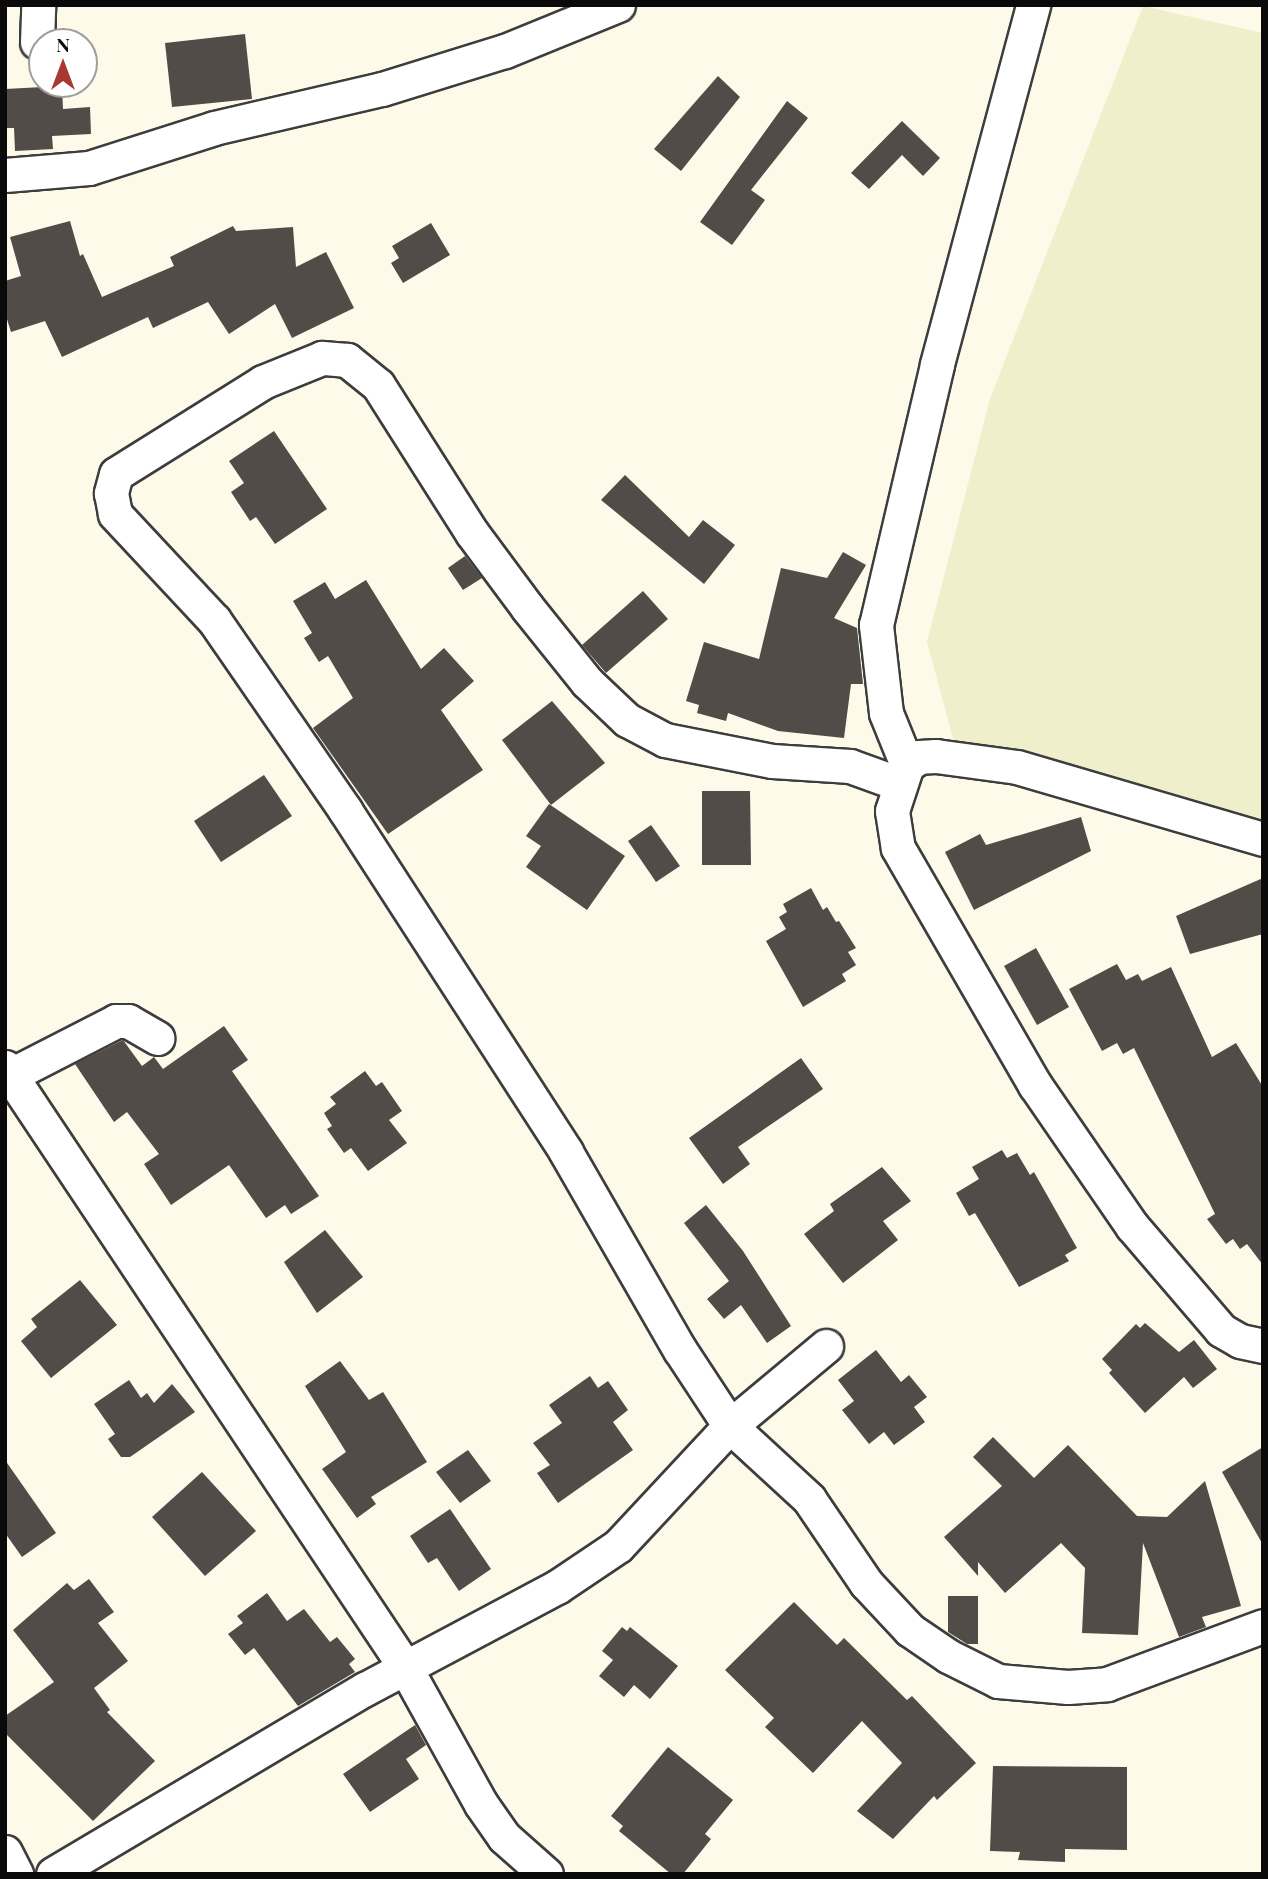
<!DOCTYPE html>
<style>
body{margin:0}
#map{position:relative;width:1268px;height:1879px;overflow:hidden;background:#fdfae9;font-family:"Playfair Display",serif}
div>[style]{position:absolute}
.farmland>*{inset:0;background:#efefcc}
.building>*{inset:0;background:#514c47}
.roads{filter:drop-shadow(2px 0 #3d3d3d) drop-shadow(-2px 0 #3d3d3d) drop-shadow(0 2px #3d3d3d) drop-shadow(0 -2px #3d3d3d)}
.minor>*{height:33px;margin:-16.5px;padding:0 16.5px;transform-origin:16.5px;border-radius:16.5px;background:#fff}
span{translate:-50% -50%;white-space:nowrap;text-align:center;line-height:1.15;-webkit-text-stroke:7px #fff;paint-order:stroke}
.frame{position:absolute;inset:0;border:7px solid #0a0a0a;pointer-events:none}
.north{position:absolute;left:28px;top:28px;width:70px;height:70px;box-sizing:border-box;background:#fff;border:2px solid #9d9d9d;border-radius:50%;rotate:0deg;font-size:19px;font-weight:700;line-height:28px;text-align:center;color:#0a0a0a}
.north::after{content:'';display:block;margin:auto;width:24px;height:32px;background:#a93732;clip-path:polygon(50% 0,100% 100%,50% 72%,0 100%)}
</style>
<div id="map">
<div class="farmland">
<i style="clip-path:polygon(1143px 6px,1263px 33px,1263px 836px,954px 742px,927px 642px,990px 399px)"></i>
</div>
<div class="building">
<i style="clip-path:polygon(245px 34px,252px 99px,172px 107px,165px 43px)"></i>
<i style="clip-path:polygon(718px 76px,740px 97px,681px 171px,654px 149px)"></i>
<i style="clip-path:polygon(62px 86px,63px 109px,90px 107px,91px 134px,52px 136px,53px 149px,15px 151px,14px 128px,5px 128px,5px 89px)"></i>
<i style="clip-path:polygon(787px 101px,808px 118px,751px 190px,765px 200px,732px 245px,700px 222px)"></i>
<i style="clip-path:polygon(902px 121px,940px 158px,923px 176px,902px 155px,869px 189px,851px 173px)"></i>
<i style="clip-path:polygon(70px 221px,80px 256px,83px 254px,102px 297px,174px 266px,170px 257px,233px 226px,236px 231px,293px 227px,296px 267px,326px 252px,354px 308px,292px 338px,275px 304px,229px 334px,208px 302px,153px 328px,148px 317px,62px 357px,45px 321px,11px 332px,5px 313px,5px 281px,21px 276px,10px 237px)"></i>
<i style="clip-path:polygon(431px 223px,450px 255px,403px 283px,391px 263px,399px 258px,392px 246px)"></i>
<i style="clip-path:polygon(274px 431px,327px 509px,275px 544px,256px 517px,250px 521px,231px 492px,244px 483px,229px 461px)"></i>
<i style="clip-path:polygon(625px 475px,689px 537px,703px 520px,735px 545px,704px 584px,601px 500px)"></i>
<i style="clip-path:polygon(843px 552px,866px 565px,834px 618px,857px 628px,863px 684px,851px 684px,844px 738px,778px 731px,728px 713px,726px 721px,697px 713px,699px 705px,686px 701px,704px 642px,759px 659px,781px 568px,827px 578px)"></i>
<i style="clip-path:polygon(465px 556px,482px 578px,463px 590px,448px 568px)"></i>
<i style="clip-path:polygon(366px 580px,421px 669px,444px 648px,474px 681px,441px 710px,483px 770px,388px 834px,313px 728px,353px 698px,328px 656px,319px 662px,304px 638px,312px 633px,293px 601px,325px 582px,335px 599px)"></i>
<i style="clip-path:polygon(643px 591px,668px 619px,606px 673px,582px 645px)"></i>
<i style="clip-path:polygon(552px 701px,605px 763px,551px 805px,502px 740px)"></i>
<i style="clip-path:polygon(264px 775px,292px 816px,221px 862px,194px 821px)"></i>
<i style="clip-path:polygon(702px 791px,750px 791px,751px 865px,702px 865px)"></i>
<i style="clip-path:polygon(549px 804px,625px 856px,587px 910px,526px 867px,541px 846px,526px 836px)"></i>
<i style="clip-path:polygon(1081px 817px,1091px 851px,974px 910px,945px 852px,980px 834px,986px 845px)"></i>
<i style="clip-path:polygon(651px 825px,680px 866px,656px 882px,628px 841px)"></i>
<i style="clip-path:polygon(1263px 878px,1263px 934px,1190px 954px,1176px 916px)"></i>
<i style="clip-path:polygon(811px 888px,823px 910px,827px 907px,836px 922px,839px 921px,856px 948px,848px 952px,856px 965px,842px 974px,846px 981px,803px 1007px,766px 941px,786px 929px,779px 917px,787px 912px,783px 904px)"></i>
<i style="clip-path:polygon(1036px 948px,1069px 1007px,1037px 1025px,1004px 966px)"></i>
<i style="clip-path:polygon(1117px 964px,1126px 980px,1138px 974px,1142px 981px,1171px 967px,1212px 1057px,1236px 1043px,1263px 1087px,1263px 1265px,1247px 1244px,1240px 1249px,1233px 1239px,1226px 1244px,1207px 1219px,1215px 1214px,1134px 1048px,1123px 1054px,1117px 1043px,1102px 1051px,1069px 989px)"></i>
<i style="clip-path:polygon(224px 1026px,248px 1060px,232px 1071px,319px 1196px,291px 1214px,285px 1205px,266px 1218px,229px 1165px,171px 1205px,144px 1164px,159px 1154px,127px 1112px,114px 1122px,75px 1064px,123px 1040px,142px 1066px,154px 1057px,163px 1069px)"></i>
<i style="clip-path:polygon(801px 1058px,823px 1089px,738px 1147px,750px 1164px,723px 1184px,689px 1138px)"></i>
<i style="clip-path:polygon(365px 1071px,376px 1086px,382px 1082px,402px 1111px,389px 1120px,407px 1143px,368px 1171px,351px 1148px,344px 1153px,327px 1129px,332px 1126px,324px 1113px,336px 1104px,330px 1097px)"></i>
<i style="clip-path:polygon(1002px 1150px,1007px 1158px,1017px 1153px,1030px 1175px,1034px 1172px,1077px 1248px,1065px 1255px,1069px 1261px,1019px 1287px,975px 1213px,969px 1216px,956px 1193px,979px 1179px,972px 1167px)"></i>
<i style="clip-path:polygon(882px 1167px,911px 1201px,883px 1221px,898px 1240px,843px 1283px,804px 1234px,834px 1211px,830px 1204px)"></i>
<i style="clip-path:polygon(706px 1205px,743px 1251px,791px 1326px,767px 1343px,741px 1305px,724px 1319px,707px 1299px,729px 1281px,684px 1223px)"></i>
<i style="clip-path:polygon(325px 1230px,363px 1277px,317px 1313px,284px 1262px)"></i>
<i style="clip-path:polygon(80px 1280px,117px 1325px,51px 1378px,21px 1341px,37px 1327px,31px 1319px)"></i>
<i style="clip-path:polygon(1145px 1323px,1179px 1352px,1194px 1340px,1217px 1369px,1193px 1388px,1184px 1377px,1145px 1413px,1109px 1373px,1112px 1370px,1102px 1359px,1136px 1324px,1140px 1328px)"></i>
<i style="clip-path:polygon(876px 1350px,901px 1382px,909px 1375px,927px 1397px,914px 1407px,925px 1422px,894px 1445px,884px 1432px,869px 1444px,842px 1410px,854px 1401px,838px 1380px)"></i>
<i style="clip-path:polygon(340px 1361px,369px 1400px,383px 1392px,427px 1462px,371px 1497px,376px 1504px,357px 1518px,322px 1469px,346px 1452px,305px 1386px)"></i>
<i style="clip-path:polygon(590px 1376px,598px 1388px,608px 1381px,628px 1410px,613px 1422px,633px 1450px,558px 1503px,537px 1473px,550px 1465px,533px 1443px,562px 1423px,549px 1405px)"></i>
<i style="clip-path:polygon(129px 1380px,141px 1398px,147px 1393px,154px 1403px,172px 1384px,195px 1412px,130px 1457px,121px 1457px,108px 1439px,115px 1434px,94px 1404px)"></i>
<i style="clip-path:polygon(993px 1437px,1034px 1478px,1068px 1445px,1137px 1516px,1167px 1517px,1205px 1481px,1241px 1606px,1202px 1617px,1206px 1627px,1179px 1637px,1143px 1543px,1138px 1635px,1082px 1633px,1085px 1568px,1061px 1543px,1005px 1593px,978px 1562px,978px 1576px,944px 1537px,1002px 1486px,973px 1457px)"></i>
<i style="clip-path:polygon(1263px 1447px,1263px 1545px,1222px 1472px)"></i>
<i style="clip-path:polygon(468px 1450px,491px 1481px,460px 1503px,436px 1472px)"></i>
<i style="clip-path:polygon(5px 1460px,56px 1533px,22px 1557px,5px 1533px)"></i>
<i style="clip-path:polygon(202px 1472px,256px 1531px,205px 1576px,152px 1517px)"></i>
<i style="clip-path:polygon(450px 1509px,491px 1569px,459px 1591px,437px 1558px,428px 1563px,410px 1536px)"></i>
<i style="clip-path:polygon(89px 1579px,114px 1612px,98px 1623px,128px 1661px,94px 1688px,110px 1710px,107px 1712px,155px 1761px,93px 1821px,5px 1733px,5px 1716px,54px 1682px,13px 1630px,67px 1583px,74px 1590px)"></i>
<i style="clip-path:polygon(267px 1593px,287px 1621px,304px 1609px,330px 1642px,337px 1637px,355px 1659px,349px 1664px,355px 1672px,298px 1706px,254px 1648px,245px 1655px,228px 1634px,243px 1623px,237px 1616px)"></i>
<i style="clip-path:polygon(948px 1596px,978px 1596px,978px 1644px,967px 1644px,948px 1632px)"></i>
<i style="clip-path:polygon(794px 1602px,837px 1645px,844px 1638px,907px 1700px,912px 1696px,976px 1763px,937px 1800px,934px 1796px,893px 1839px,857px 1811px,902px 1763px,862px 1721px,813px 1773px,765px 1727px,774px 1718px,725px 1670px)"></i>
<i style="clip-path:polygon(622px 1627px,627px 1631px,630px 1627px,678px 1666px,650px 1699px,634px 1685px,624px 1697px,599px 1676px,613px 1660px,602px 1651px)"></i>
<i style="clip-path:polygon(415px 1725px,426px 1745px,406px 1759px,419px 1779px,370px 1812px,343px 1774px)"></i>
<i style="clip-path:polygon(668px 1747px,733px 1800px,705px 1834px,711px 1839px,683px 1874px,671px 1874px,619px 1831px,623px 1826px,611px 1816px)"></i>
<i style="clip-path:polygon(993px 1766px,1127px 1767px,1127px 1850px,1065px 1849px,1065px 1862px,1018px 1860px,1020px 1852px,990px 1851px)"></i>
</div>
<div class="roads">
<div class="minor">
<i style="left:37px;top:42px;width:37px;rotate:-88deg"></i>
<i style="left:5px;top:175px;width:84px;rotate:-4.8deg"></i>
<i style="left:89px;top:168px;width:131px;rotate:-17.7deg"></i>
<i style="left:214px;top:128px;width:172px;rotate:-13.1deg"></i>
<i style="left:382px;top:89px;width:129px;rotate:-17.2deg"></i>
<i style="left:505px;top:51px;width:122px;rotate:-22.2deg"></i>
<i style="left:907px;top:765px;width:56px;rotate:-112deg"></i>
<i style="left:886px;top:713px;width:89px;rotate:-96.5deg"></i>
<i style="left:876px;top:625px;width:268px;rotate:-76.8deg"></i>
<i style="left:937px;top:364px;width:372px;rotate:-75deg"></i>
<i style="left:897px;top:783px;width:50px;rotate:-160.1deg"></i>
<i style="left:850px;top:766px;width:78px;rotate:-176.3deg"></i>
<i style="left:772px;top:761px;width:109px;rotate:-168.9deg"></i>
<i style="left:665px;top:740px;width:43px;rotate:-152.2deg"></i>
<i style="left:627px;top:720px;width:55px;rotate:-136.5deg"></i>
<i style="left:587px;top:682px;width:96px;rotate:-128.7deg"></i>
<i style="left:527px;top:607px;width:92px;rotate:-126.6deg"></i>
<i style="left:472px;top:533px;width:175px;rotate:-122.4deg"></i>
<i style="left:378px;top:385px;width:40px;rotate:-141deg"></i>
<i style="left:347px;top:360px;width:25px;rotate:-175deg"></i>
<i style="left:322px;top:358px;width:64px;rotate:157.9deg"></i>
<i style="left:263px;top:382px;width:173px;rotate:148deg"></i>
<i style="left:116px;top:474px;width:20px;rotate:105deg"></i>
<i style="left:111px;top:493px;width:21px;rotate:79deg"></i>
<i style="left:115px;top:514px;width:145px;rotate:47deg"></i>
<i style="left:214px;top:620px;width:231px;rotate:55.4deg"></i>
<i style="left:345px;top:810px;width:407px;rotate:57.1deg"></i>
<i style="left:566px;top:1152px;width:228px;rotate:60.1deg"></i>
<i style="left:680px;top:1350px;width:91px;rotate:56.7deg"></i>
<i style="left:730px;top:1426px;width:108px;rotate:42.7deg"></i>
<i style="left:809px;top:1499px;width:102px;rotate:55.8deg"></i>
<i style="left:866px;top:1583px;width:64px;rotate:46.9deg"></i>
<i style="left:910px;top:1630px;width:46px;rotate:34.4deg"></i>
<i style="left:948px;top:1656px;width:56px;rotate:26.6deg"></i>
<i style="left:998px;top:1681px;width:70px;rotate:4.9deg"></i>
<i style="left:1068px;top:1687px;width:39px;rotate:-4deg"></i>
<i style="left:1107px;top:1684px;width:166px;rotate:-20.4deg"></i>
<i style="left:1263px;top:839px;width:256px;rotate:-163.7deg"></i>
<i style="left:1017px;top:767px;width:82px;rotate:-172.3deg"></i>
<i style="left:936px;top:756px;width:17px;rotate:177deg"></i>
<i style="left:919px;top:757px;width:14px;rotate:146deg"></i>
<i style="left:907px;top:765px;width:48px;rotate:108.1deg"></i>
<i style="left:892px;top:811px;width:37px;rotate:81deg"></i>
<i style="left:898px;top:848px;width:274px;rotate:60deg"></i>
<i style="left:1035px;top:1085px;width:171px;rotate:55.5deg"></i>
<i style="left:1132px;top:1226px;width:137px;rotate:49.4deg"></i>
<i style="left:1221px;top:1330px;width:22px;rotate:30deg"></i>
<i style="left:1240px;top:1341px;width:24px;rotate:12deg"></i>
<i style="left:5px;top:1067px;width:721px;rotate:56.31deg"></i>
<i style="left:405px;top:1667px;width:157px;rotate:61deg"></i>
<i style="left:481px;top:1804px;width:40px;rotate:55.1deg"></i>
<i style="left:504px;top:1837px;width:56px;rotate:41.4deg"></i>
<i style="left:11px;top:1075px;width:118px;rotate:-27.2deg"></i>
<i style="left:116px;top:1021px;width:12px"></i>
<i style="left:128px;top:1021px;width:34px;rotate:30deg"></i>
<i style="left:5px;top:1852px;width:25px;rotate:63deg"></i>
<i style="left:53px;top:1874px;width:363px;rotate:-30.7deg"></i>
<i style="left:365px;top:1689px;width:217px;rotate:-28deg"></i>
<i style="left:557px;top:1587px;width:73px;rotate:-33.9deg"></i>
<i style="left:618px;top:1546px;width:164px;rotate:-47deg"></i>
<i style="left:730px;top:1426px;width:125px;rotate:-39.8deg"></i>
</div>
</div>
<div class="frame"></div>
<div class="north">N</div>
</div>
